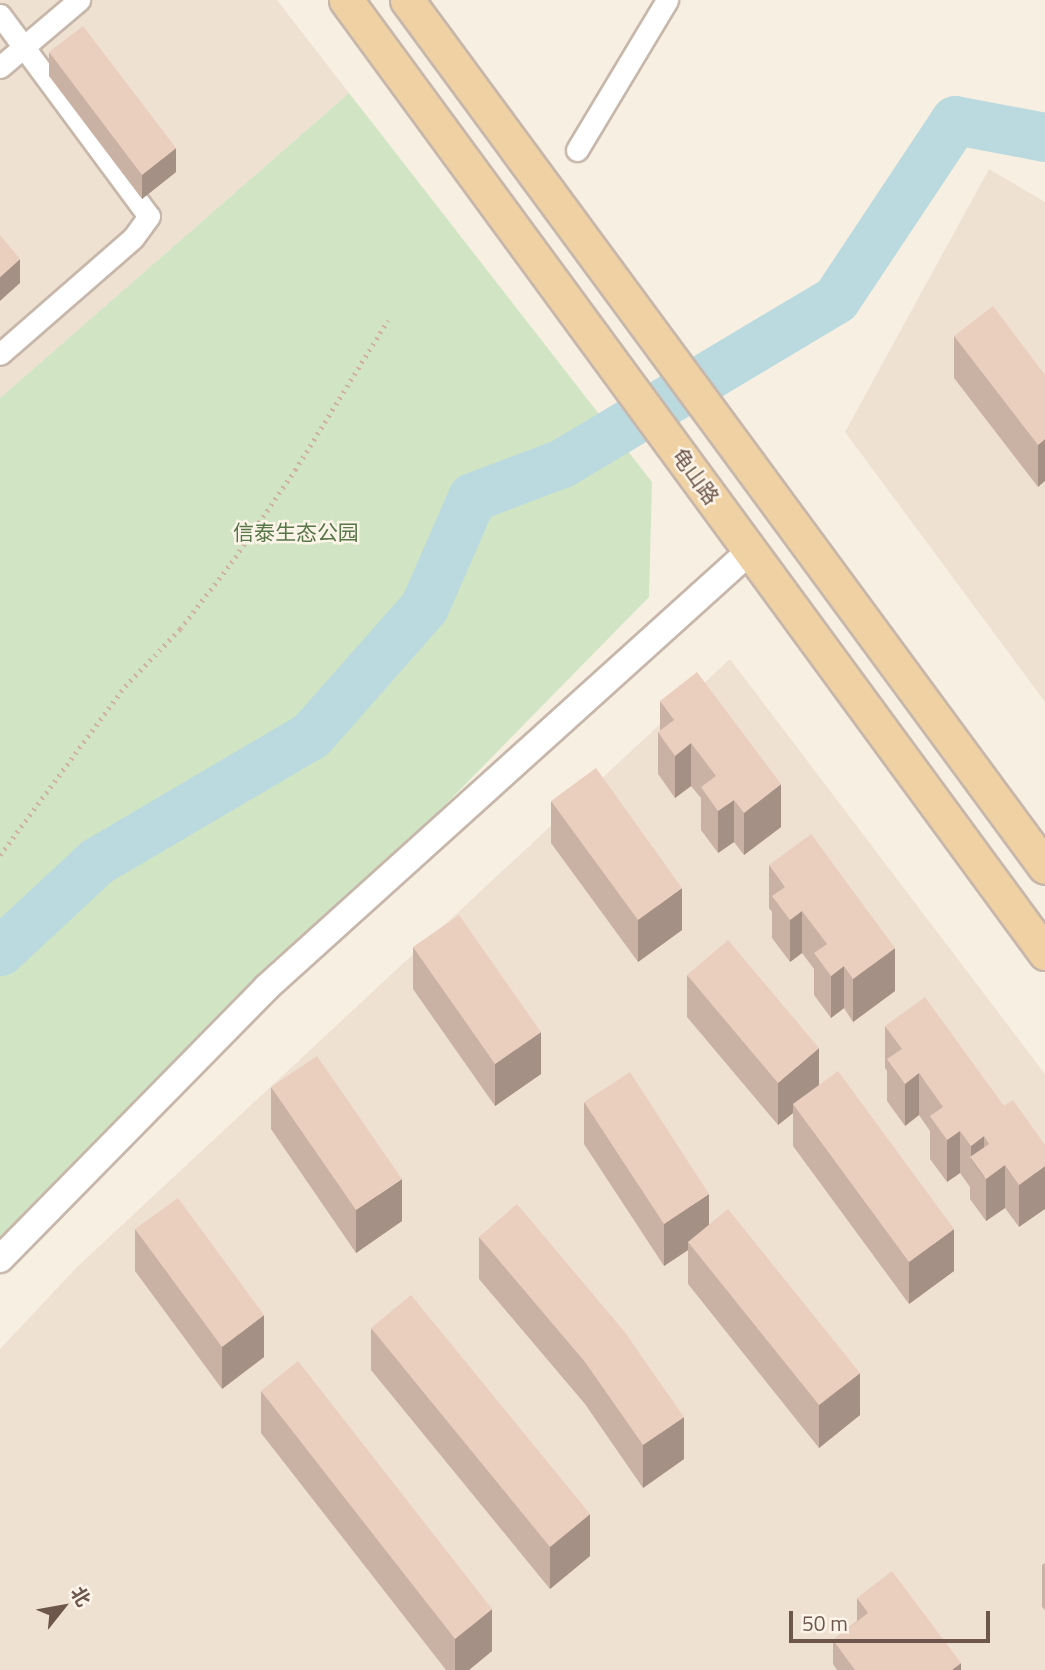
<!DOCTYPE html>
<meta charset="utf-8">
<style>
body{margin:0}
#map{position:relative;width:1045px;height:1670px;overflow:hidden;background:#f8efe3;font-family:"Titillium Web","Noto Sans SC",sans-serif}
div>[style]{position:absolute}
.residential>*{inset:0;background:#efe1d2}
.green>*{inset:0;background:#d1e4c4}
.river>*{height:49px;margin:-24.5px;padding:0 24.5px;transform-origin:24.5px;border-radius:24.5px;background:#badadf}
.path>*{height:4.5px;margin-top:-2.25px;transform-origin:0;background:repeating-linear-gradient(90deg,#ceb2a2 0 2px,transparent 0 7px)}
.roads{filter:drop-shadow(2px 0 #c7b7ab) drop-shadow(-2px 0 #c7b7ab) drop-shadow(0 2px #c7b7ab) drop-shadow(0 -2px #c7b7ab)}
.minor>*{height:21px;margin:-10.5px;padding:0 10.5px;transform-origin:10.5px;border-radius:10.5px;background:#fff}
.tertiary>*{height:26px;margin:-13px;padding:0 13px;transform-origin:13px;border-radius:13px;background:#fff}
.primary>*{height:33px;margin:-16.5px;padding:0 16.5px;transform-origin:16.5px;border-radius:16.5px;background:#efd1a3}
.wall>*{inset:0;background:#c9b1a3}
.shaded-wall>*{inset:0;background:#a49085}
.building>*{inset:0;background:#eacebe}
span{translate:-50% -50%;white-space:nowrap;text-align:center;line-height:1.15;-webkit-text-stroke:5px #fcf4e8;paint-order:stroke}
.street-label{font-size:21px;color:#6d574c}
.park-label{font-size:21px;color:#587749}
.north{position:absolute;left:28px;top:1572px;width:70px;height:70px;-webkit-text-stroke:5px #fcf4e8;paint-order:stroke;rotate:59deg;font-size:19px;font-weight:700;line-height:28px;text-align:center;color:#6d574c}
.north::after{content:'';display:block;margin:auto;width:24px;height:32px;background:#6d574c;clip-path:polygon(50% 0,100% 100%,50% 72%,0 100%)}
.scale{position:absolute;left:789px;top:1611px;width:201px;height:32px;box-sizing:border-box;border:4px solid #6d574c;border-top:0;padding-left:9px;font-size:21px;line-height:24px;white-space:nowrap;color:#6d574c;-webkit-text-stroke:5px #fcf4e8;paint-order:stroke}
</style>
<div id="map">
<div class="residential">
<i style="clip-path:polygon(0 0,277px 0,349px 93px,0 398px)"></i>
<i style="clip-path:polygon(989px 169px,1045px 202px,1045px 702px,845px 432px)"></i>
<i style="clip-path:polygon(730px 659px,1045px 1074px,1045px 1670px,0 1670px,0 1349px,77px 1267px)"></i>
</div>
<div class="green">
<i style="clip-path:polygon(349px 93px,652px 482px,649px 597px,0 1259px,0 398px)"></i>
</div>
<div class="river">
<i style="left:0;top:951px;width:132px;rotate:-42.9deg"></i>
<i style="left:97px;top:861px;width:248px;rotate:-30.5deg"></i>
<i style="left:311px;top:735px;width:171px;rotate:-48.6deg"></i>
<i style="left:424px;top:607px;width:120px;rotate:-66.4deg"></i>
<i style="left:472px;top:497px;width:96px;rotate:-20.7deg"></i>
<i style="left:562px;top:463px;width:319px;rotate:-30.9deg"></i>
<i style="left:836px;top:299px;width:215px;rotate:-56.4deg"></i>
<i style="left:955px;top:120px;width:92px;rotate:10.7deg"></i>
</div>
<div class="path">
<i style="left:0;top:855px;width:210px;rotate:-53.5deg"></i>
<i style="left:125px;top:686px;width:79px;rotate:-46deg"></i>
<i style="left:180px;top:629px;width:83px;rotate:-52.3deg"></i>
<i style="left:231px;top:563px;width:113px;rotate:-55.5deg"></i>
<i style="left:295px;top:470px;width:176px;rotate:-58.2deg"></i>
</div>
<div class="roads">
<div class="minor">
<i style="left:0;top:15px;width:250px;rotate:53.5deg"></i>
<i style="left:149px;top:216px;width:27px;rotate:126deg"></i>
<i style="left:133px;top:238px;width:176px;rotate:138.9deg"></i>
<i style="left:0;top:67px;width:104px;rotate:-40.3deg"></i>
<i style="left:577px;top:150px;width:175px;rotate:-59deg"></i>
</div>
<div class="tertiary">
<i style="left:0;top:1259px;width:380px;rotate:-45.5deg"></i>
<i style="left:266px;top:988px;width:654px;rotate:-42.08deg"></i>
</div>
<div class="primary">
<i style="left:346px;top:0;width:1182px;rotate:53.74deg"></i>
<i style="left:407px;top:0;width:1076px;rotate:53.65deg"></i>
</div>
</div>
<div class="wall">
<i style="clip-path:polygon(49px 52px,176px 172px,142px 199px,49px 76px)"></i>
<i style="clip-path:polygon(954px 336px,1045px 375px,1038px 487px,954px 378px)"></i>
<i style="clip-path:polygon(660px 701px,781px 827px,744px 855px,734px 842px,718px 853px,701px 830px,701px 798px,691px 786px,675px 798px,658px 774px,658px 732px,660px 731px)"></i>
<i style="clip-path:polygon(551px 801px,682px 930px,638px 962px,551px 843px)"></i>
<i style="clip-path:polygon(769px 865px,895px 991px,853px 1022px,844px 1008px,831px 1018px,814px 995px,814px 969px,802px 953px,790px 962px,772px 938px,772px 912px,769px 908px)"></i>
<i style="clip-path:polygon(413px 947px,541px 1074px,495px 1106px,413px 989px)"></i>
<i style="clip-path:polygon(687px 975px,819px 1085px,954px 1271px,909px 1304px,793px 1146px,793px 1113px,778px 1125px,687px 1017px)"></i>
<i style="clip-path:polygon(885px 1026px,1004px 1106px,1045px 1145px,1019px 1227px,1005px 1208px,986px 1221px,970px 1199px,970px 1187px,960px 1173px,947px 1182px,930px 1159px,930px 1131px,919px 1115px,905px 1126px,887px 1101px,887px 1071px,885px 1068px)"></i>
<i style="clip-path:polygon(271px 1087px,402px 1221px,356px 1253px,271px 1129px)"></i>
<i style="clip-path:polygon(584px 1102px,709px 1224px,860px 1415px,819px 1448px,688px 1284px,688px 1250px,664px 1266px,584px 1144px)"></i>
<i style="clip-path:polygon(135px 1229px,264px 1357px,222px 1389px,135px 1271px)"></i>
<i style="clip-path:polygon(479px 1237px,684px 1459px,643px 1488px,585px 1404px,479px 1279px)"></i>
<i style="clip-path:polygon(371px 1328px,590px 1556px,550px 1589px,371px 1370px)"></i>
<i style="clip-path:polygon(261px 1391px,492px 1651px,469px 1670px,446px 1670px,261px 1433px)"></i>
<i style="clip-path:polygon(1045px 1563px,1045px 1610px,1042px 1607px,1042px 1565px)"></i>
<i style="clip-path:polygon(857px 1598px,961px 1670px,837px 1670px,833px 1664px,833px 1640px,857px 1621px)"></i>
</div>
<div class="shaded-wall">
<i style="clip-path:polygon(176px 148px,176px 172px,142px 199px,142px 175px)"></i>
<i style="clip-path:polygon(20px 259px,20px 283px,0 301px,0 277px)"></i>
<i style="clip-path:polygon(1045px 439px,1045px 481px,1038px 487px,1038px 445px)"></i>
<i style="clip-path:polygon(691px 743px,691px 786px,675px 798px,675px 756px)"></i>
<i style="clip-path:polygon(781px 784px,781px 827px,744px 855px,744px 813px)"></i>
<i style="clip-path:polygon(734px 800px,734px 842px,718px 853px,718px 811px)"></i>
<i style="clip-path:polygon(682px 888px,682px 930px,638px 962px,638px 920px)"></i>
<i style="clip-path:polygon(802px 911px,802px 953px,790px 962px,790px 920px)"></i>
<i style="clip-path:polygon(895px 948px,895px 991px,853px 1022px,853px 979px)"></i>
<i style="clip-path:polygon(844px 966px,844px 1008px,831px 1018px,831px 976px)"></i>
<i style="clip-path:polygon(541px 1032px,541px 1074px,495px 1106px,495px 1064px)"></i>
<i style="clip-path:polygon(819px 1048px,819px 1090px,793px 1104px,793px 1113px,778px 1125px,778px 1083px)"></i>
<i style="clip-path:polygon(919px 1073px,919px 1115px,905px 1126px,905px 1084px)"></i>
<i style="clip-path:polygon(960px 1131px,960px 1173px,947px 1182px,947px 1140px)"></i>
<i style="clip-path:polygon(984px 1136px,984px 1177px,971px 1159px,971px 1146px)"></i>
<i style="clip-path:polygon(1005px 1165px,1005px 1208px,986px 1221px,986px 1179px)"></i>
<i style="clip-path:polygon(1045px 1166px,1045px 1209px,1019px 1227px,1019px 1185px)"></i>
<i style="clip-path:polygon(402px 1179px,402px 1221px,356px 1253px,356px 1210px)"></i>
<i style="clip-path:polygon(709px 1194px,709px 1236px,688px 1242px,688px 1250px,664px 1266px,664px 1224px)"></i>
<i style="clip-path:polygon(954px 1229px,954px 1271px,909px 1304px,909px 1262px)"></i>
<i style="clip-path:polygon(264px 1315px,264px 1357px,222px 1389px,222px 1347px)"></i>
<i style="clip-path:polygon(860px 1373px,860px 1415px,819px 1448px,819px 1405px)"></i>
<i style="clip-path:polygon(684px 1417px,684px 1459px,643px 1488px,643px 1445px)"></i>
<i style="clip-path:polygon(590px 1514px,590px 1556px,550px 1589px,550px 1547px)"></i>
<i style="clip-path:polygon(492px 1609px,492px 1651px,469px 1670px,455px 1670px,455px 1639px)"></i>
<i style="clip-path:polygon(961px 1663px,961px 1670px,952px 1670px)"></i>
</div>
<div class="building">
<i style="clip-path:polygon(83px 26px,176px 148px,142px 175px,49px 52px)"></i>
<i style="clip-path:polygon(0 235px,20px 259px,0 277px)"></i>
<i style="clip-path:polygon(993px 306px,1045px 375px,1045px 439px,1038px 445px,954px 336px)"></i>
<i style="clip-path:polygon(697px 672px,781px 784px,744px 813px,734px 800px,718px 811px,701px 787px,716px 776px,691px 743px,675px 756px,658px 732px,674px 720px,660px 701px)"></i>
<i style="clip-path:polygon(596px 768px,682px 888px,638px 920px,551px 801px)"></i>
<i style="clip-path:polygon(811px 834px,895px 948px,853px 979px,844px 966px,831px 976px,814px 953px,827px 944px,802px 911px,790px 920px,772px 896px,785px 887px,769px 865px)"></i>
<i style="clip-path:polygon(459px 915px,541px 1032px,495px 1064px,413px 947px)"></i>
<i style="clip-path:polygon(728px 940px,819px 1048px,778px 1083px,687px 975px)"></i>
<i style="clip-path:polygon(925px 997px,1004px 1106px,1013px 1100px,1045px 1145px,1045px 1166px,1019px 1185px,1005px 1165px,986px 1179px,970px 1157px,989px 1144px,984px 1136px,971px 1146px,960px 1131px,947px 1140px,930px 1116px,943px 1107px,919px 1073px,905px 1084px,887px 1059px,902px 1049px,885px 1026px)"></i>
<i style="clip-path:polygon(317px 1056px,402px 1179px,356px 1210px,271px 1087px)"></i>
<i style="clip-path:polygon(838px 1071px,954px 1229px,909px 1262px,793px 1104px)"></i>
<i style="clip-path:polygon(630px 1072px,709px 1194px,664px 1224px,584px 1102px)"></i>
<i style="clip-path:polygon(178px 1198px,264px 1315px,222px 1347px,135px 1229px)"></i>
<i style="clip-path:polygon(517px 1204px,624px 1331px,684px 1417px,643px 1445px,585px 1362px,479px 1237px)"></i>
<i style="clip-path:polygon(728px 1209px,860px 1373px,819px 1405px,688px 1242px)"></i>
<i style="clip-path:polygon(411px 1295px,590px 1514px,550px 1547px,371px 1328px)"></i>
<i style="clip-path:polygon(298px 1361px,492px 1609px,455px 1639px,261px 1391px)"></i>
<i style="clip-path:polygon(892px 1571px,961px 1663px,952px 1670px,855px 1670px,833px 1640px,868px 1613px,857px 1598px)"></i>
</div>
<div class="street-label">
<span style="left:696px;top:476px;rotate:54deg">龟山路</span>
</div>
<div class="park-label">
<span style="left:296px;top:532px">信泰生态公园</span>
</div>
<div class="north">北</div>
<div class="scale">50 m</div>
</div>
